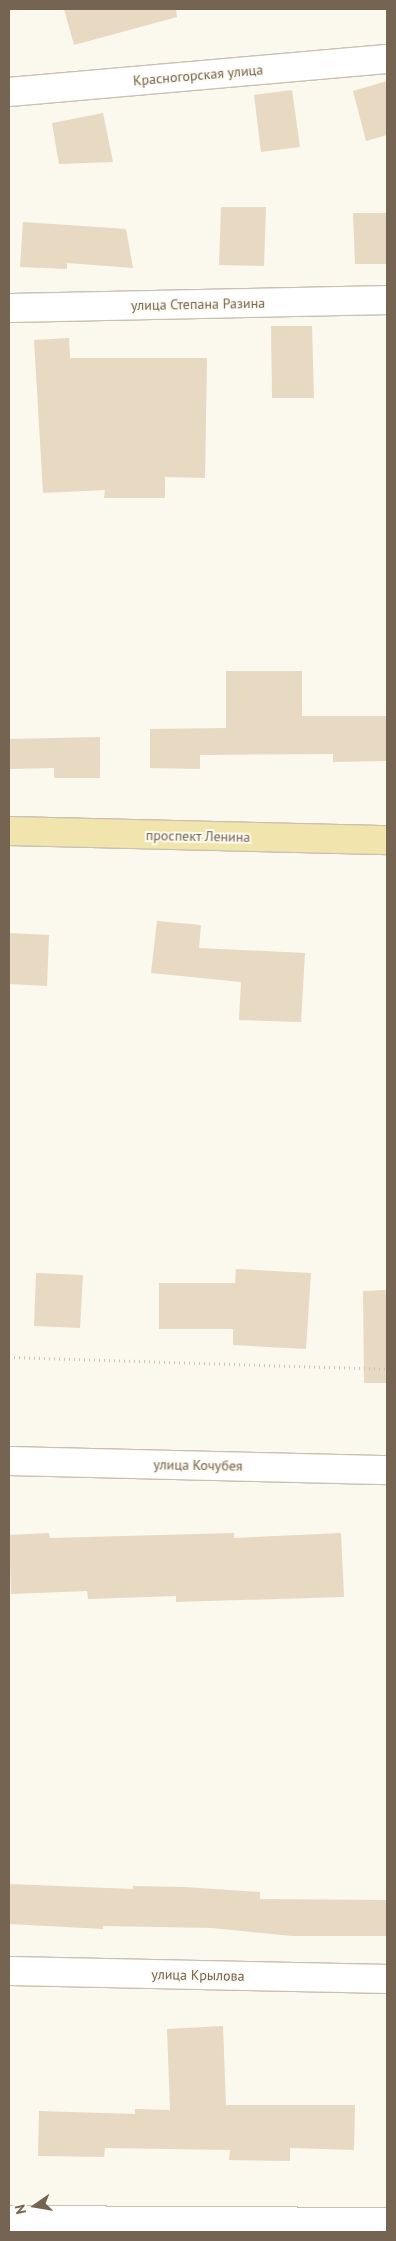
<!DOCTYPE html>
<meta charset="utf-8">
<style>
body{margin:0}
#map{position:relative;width:396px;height:2241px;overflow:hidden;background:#fbf8ed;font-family:"PT Sans",sans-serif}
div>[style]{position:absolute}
.building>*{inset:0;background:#e8d9c2}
.path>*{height:3px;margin-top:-1.5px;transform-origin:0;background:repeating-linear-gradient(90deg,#d3c2aa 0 1px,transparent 0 5px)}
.roads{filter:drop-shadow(1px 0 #cac0b0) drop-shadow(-1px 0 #cac0b0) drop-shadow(0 1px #cac0b0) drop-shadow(0 -1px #cac0b0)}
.minor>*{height:28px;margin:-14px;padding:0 14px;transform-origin:14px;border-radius:14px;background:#fff}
.tertiary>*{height:28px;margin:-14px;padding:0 14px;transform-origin:14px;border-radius:14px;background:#fff}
.primary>*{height:28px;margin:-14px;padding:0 14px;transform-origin:14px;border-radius:14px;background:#f1e5ad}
span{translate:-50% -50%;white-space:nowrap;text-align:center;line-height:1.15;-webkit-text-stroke:4px #fefbf3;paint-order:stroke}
.street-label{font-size:14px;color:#746451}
.frame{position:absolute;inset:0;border:10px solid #746451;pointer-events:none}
.north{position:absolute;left:10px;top:2181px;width:50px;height:50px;-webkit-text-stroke:4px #fefbf3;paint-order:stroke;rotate:257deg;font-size:14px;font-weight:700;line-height:20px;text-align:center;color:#746451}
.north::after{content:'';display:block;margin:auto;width:18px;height:22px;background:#746451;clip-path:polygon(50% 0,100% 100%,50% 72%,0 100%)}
</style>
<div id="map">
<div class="building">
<i style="clip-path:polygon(64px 9px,176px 9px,177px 17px,74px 45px)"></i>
<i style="clip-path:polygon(387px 81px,387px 135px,366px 141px,353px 91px)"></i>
<i style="clip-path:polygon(292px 90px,300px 147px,261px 152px,254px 95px)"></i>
<i style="clip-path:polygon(103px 113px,113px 162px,59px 164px,52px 123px)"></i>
<i style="clip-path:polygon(221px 207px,266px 207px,264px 266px,219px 265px)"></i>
<i style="clip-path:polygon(353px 213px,387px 213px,387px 264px,355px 264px)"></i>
<i style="clip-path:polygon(23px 222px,126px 229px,133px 268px,67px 263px,67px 269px,20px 267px)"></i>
<i style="clip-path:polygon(271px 326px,312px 326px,314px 398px,272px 398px)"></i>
<i style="clip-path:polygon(69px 338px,70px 358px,207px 358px,205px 478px,165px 477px,165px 498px,104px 498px,105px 490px,43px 493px,34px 340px)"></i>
<i style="clip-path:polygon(226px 671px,302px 671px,302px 716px,387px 716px,387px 761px,333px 762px,333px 754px,200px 755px,200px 769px,150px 768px,150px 729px,226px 728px)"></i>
<i style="clip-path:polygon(100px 737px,100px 778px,54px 778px,54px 768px,9px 769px,9px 739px)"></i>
<i style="clip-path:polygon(157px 921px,201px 925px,199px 948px,305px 953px,301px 1022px,239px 1020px,241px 982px,151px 973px)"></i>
<i style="clip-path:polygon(9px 933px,49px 935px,47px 986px,9px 984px)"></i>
<i style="clip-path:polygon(236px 1269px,311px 1273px,306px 1349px,233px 1345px,233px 1329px,159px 1329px,159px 1283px,235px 1283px)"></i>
<i style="clip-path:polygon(36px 1273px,83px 1275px,80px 1328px,34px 1326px)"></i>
<i style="clip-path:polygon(387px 1290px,387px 1383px,364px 1383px,363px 1291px)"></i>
<i style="clip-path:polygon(49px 1533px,50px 1538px,234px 1533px,234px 1538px,341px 1533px,344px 1597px,176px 1602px,176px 1596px,88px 1599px,87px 1591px,11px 1594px,9px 1535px)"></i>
<i style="clip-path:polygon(9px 1884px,133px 1889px,133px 1886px,184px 1887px,260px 1892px,260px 1899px,387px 1900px,387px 1936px,292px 1936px,212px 1928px,103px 1926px,103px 1929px,9px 1924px)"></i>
<i style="clip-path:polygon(223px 2026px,226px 2105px,355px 2105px,354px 2150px,290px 2148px,290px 2161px,229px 2160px,230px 2150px,105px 2148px,104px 2157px,38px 2156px,39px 2111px,135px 2114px,135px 2109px,170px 2110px,167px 2029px)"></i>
</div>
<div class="path">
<i style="left:9px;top:1357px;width:378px;rotate:1.8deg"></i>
</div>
<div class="roads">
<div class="minor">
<i style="left:9px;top:92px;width:379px;rotate:-5deg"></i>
<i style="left:9px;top:308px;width:378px;rotate:-1.2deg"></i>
<i style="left:9px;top:1971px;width:378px;rotate:1.2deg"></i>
<i style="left:9px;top:2220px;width:378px;rotate:0.3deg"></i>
</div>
<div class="tertiary">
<i style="left:9px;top:1461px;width:378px;rotate:1.4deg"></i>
</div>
<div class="primary">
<i style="left:9px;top:831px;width:378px;rotate:1.4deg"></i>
</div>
</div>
<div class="street-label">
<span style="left:198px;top:75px;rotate:-5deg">Красногорская улица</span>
<span style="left:198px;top:304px;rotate:-1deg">улица Степана Разина</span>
<span style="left:198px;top:836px;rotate:1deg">проспект Ленина</span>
<span style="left:198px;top:1465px;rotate:1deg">улица Кочубея</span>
<span style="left:198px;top:1975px;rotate:1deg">улица Крылова</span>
</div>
<div class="frame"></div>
<div class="north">N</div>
</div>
